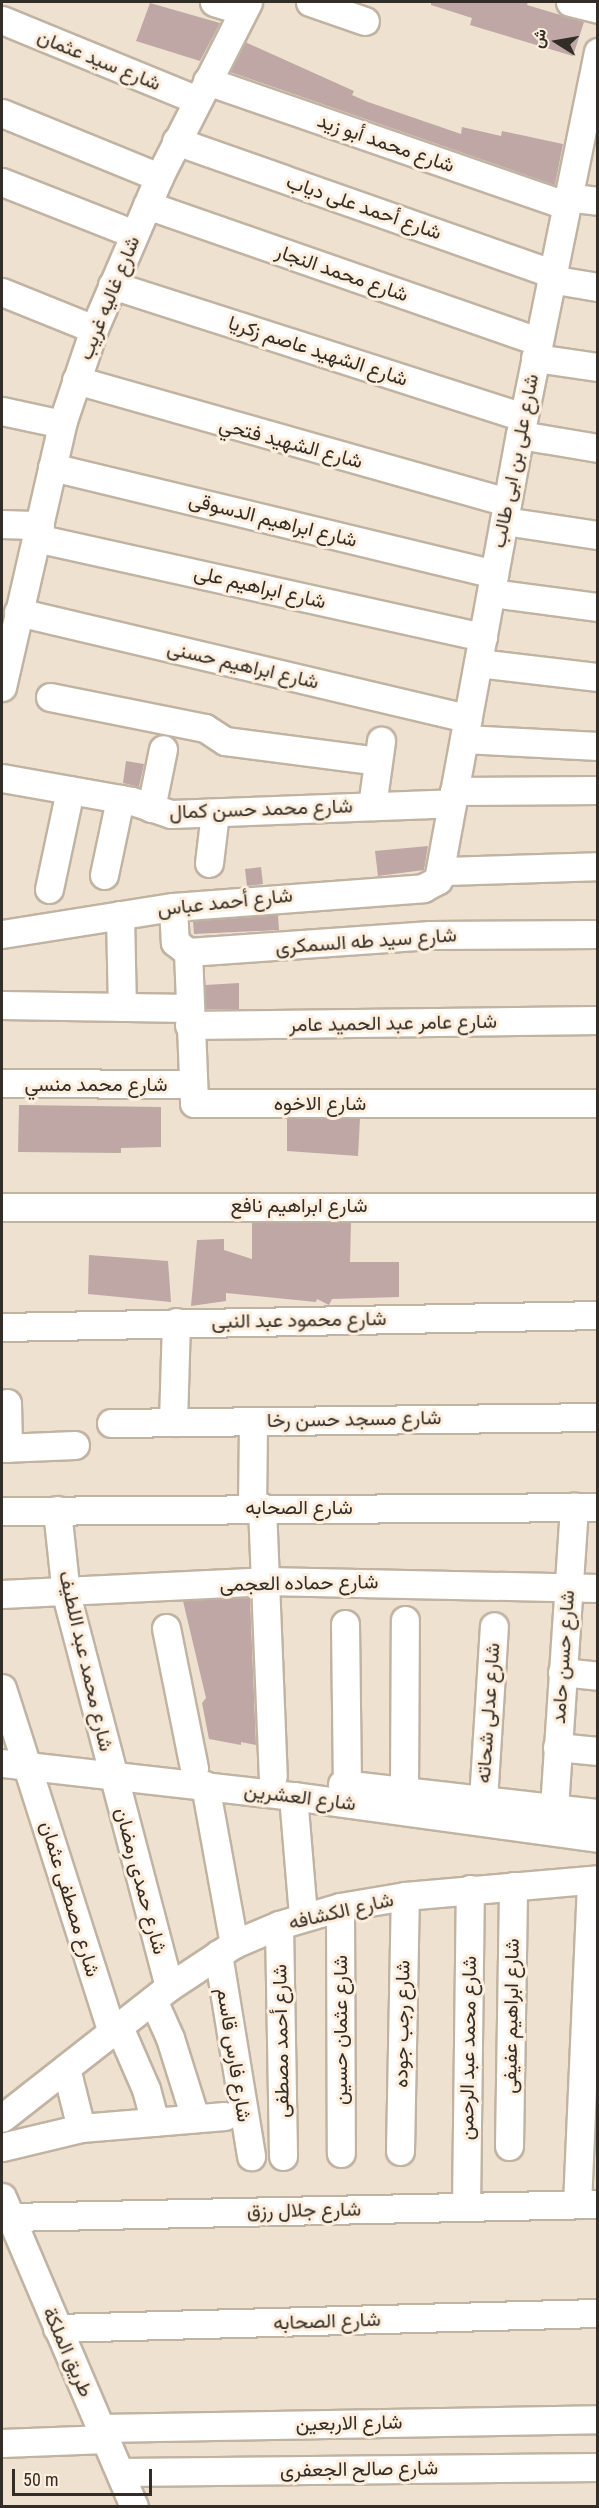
<!DOCTYPE html>
<meta charset="utf-8">
<style>
body{margin:0}
#map{position:relative;width:599px;height:2508px;overflow:hidden;background:#efe1d0;font-family:"Roboto Condensed",Vazirmatn,sans-serif}
div>[style]{position:absolute}
.building>*{inset:0;background:#bea7a5}
.roads{filter:drop-shadow(2px 0 #c1b3a2) drop-shadow(-2px 0 #c1b3a2) drop-shadow(0 2px #c1b3a2) drop-shadow(0 -2px #c1b3a2)}
.minor>*{height:27px;margin:-13.5px;padding:0 13.5px;transform-origin:13.5px;border-radius:13.5px;background:#fff}
span{translate:-50% -50%;white-space:nowrap;text-align:center;line-height:1.15;-webkit-text-stroke:6px #fdeedd;paint-order:stroke}
.street-label{font-size:20px;color:#322d26}
.frame{position:absolute;inset:0;border:3px solid #322d26;pointer-events:none}
.north{position:absolute;left:527px;top:12px;width:60px;height:60px;-webkit-text-stroke:4px #fdeedd;paint-order:stroke;rotate:281deg;font-size:16px;font-weight:700;line-height:24px;text-align:center;color:#322d26}
.north::after{content:'';display:block;margin:auto;width:21px;height:27px;background:#322d26;clip-path:polygon(50% 0,100% 100%,50% 72%,0 100%)}
.scale{position:absolute;left:12px;top:2469px;width:140px;height:27px;box-sizing:border-box;border:3px solid #322d26;border-top:0;padding-left:8px;font-size:18px;line-height:21px;white-space:nowrap;color:#322d26;-webkit-text-stroke:4px #fdeedd;paint-order:stroke}
</style>
<div id="map">
<div class="building">
<i style="clip-path:polygon(431px 2px,528px 2px,527px 5px,584px 22px,573px 56px,470px 25px,472px 18px,431px 5px)"></i>
<i style="clip-path:polygon(150px 3px,220px 23px,200px 61px,136px 41px)"></i>
<i style="clip-path:polygon(245px 42px,354px 91px,352px 95px,368px 102px,461px 134px,462px 127px,501px 136px,502px 131px,563px 144px,555px 185px,230px 72px)"></i>
<i style="clip-path:polygon(126px 761px,144px 764px,139px 787px,123px 783px)"></i>
<i style="clip-path:polygon(428px 846px,424px 870px,378px 876px,375px 851px)"></i>
<i style="clip-path:polygon(261px 867px,263px 884px,247px 886px,245px 869px)"></i>
<i style="clip-path:polygon(278px 915px,279px 930px,194px 934px,193px 921px)"></i>
<i style="clip-path:polygon(239px 983px,239px 1009px,206px 1009px,205px 985px)"></i>
<i style="clip-path:polygon(19px 1105px,161px 1107px,161px 1147px,121px 1148px,121px 1153px,18px 1152px)"></i>
<i style="clip-path:polygon(287px 1119px,360px 1119px,358px 1156px,287px 1151px)"></i>
<i style="clip-path:polygon(252px 1223px,351px 1223px,350px 1262px,399px 1262px,399px 1297px,332px 1299px,329px 1305px,317px 1299px,316px 1302px,226px 1293px,226px 1301px,191px 1306px,197px 1240px,224px 1239px,224px 1250px,252px 1259px)"></i>
<i style="clip-path:polygon(89px 1255px,168px 1261px,171px 1302px,88px 1294px)"></i>
<i style="clip-path:polygon(250px 1598px,256px 1745px,241px 1742px,241px 1745px,209px 1739px,202px 1703px,206px 1698px,183px 1601px)"></i>
</div>
<div class="roads">
<div class="minor">
<i style="left:214px;top:2px;width:30px;rotate:17deg"></i>
<i style="left:310px;top:2px;width:58px;rotate:19.1deg"></i>
<i style="left:570px;top:2px;width:29px;rotate:14deg"></i>
<i style="left:2px;top:20px;width:211px;rotate:22.3deg"></i>
<i style="left:207px;top:81px;width:379px;rotate:19.1deg"></i>
<i style="left:2px;top:113px;width:170px;rotate:22.2deg"></i>
<i style="left:176px;top:141px;width:398px;rotate:19.4deg"></i>
<i style="left:2px;top:182px;width:142px;rotate:21.5deg"></i>
<i style="left:566px;top:197px;width:32px;rotate:7deg"></i>
<i style="left:147px;top:205px;width:414px;rotate:19.2deg"></i>
<i style="left:550px;top:279px;width:49px;rotate:9.5deg"></i>
<i style="left:112px;top:285px;width:432px;rotate:17.8deg"></i>
<i style="left:2px;top:292px;width:99px;rotate:21.9deg"></i>
<i style="left:535px;top:358px;width:64px;rotate:8.1deg"></i>
<i style="left:76px;top:380px;width:448px;rotate:15.8deg"></i>
<i style="left:2px;top:411px;width:61px;rotate:12.2deg"></i>
<i style="left:520px;top:435px;width:79px;rotate:9.5deg"></i>
<i style="left:52px;top:467px;width:455px;rotate:13.6deg"></i>
<i style="left:504px;top:521px;width:95px;rotate:8.5deg"></i>
<i style="left:2px;top:524px;width:38px;rotate:2deg"></i>
<i style="left:36px;top:538px;width:458px;rotate:12.5deg"></i>
<i style="left:491px;top:593px;width:108px;rotate:7.5deg"></i>
<i style="left:18px;top:612px;width:462px;rotate:13.3deg"></i>
<i style="left:478px;top:663px;width:121px;rotate:6.7deg"></i>
<i style="left:2px;top:687px;width:270px;rotate:-77.1deg"></i>
<i style="left:62px;top:424px;width:100px;rotate:-71.4deg"></i>
<i style="left:94px;top:329px;width:165px;rotate:-66.8deg"></i>
<i style="left:159px;top:177px;width:196px;rotate:-63deg"></i>
<i style="left:50px;top:697px;width:158px;rotate:11.3deg"></i>
<i style="left:205px;top:728px;width:24px;rotate:33deg"></i>
<i style="left:225px;top:741px;width:154px;rotate:7.4deg"></i>
<i style="left:464px;top:739px;width:134px;rotate:3deg"></i>
<i style="left:2px;top:778px;width:132px;rotate:10deg"></i>
<i style="left:132px;top:801px;width:41px;rotate:18.4deg"></i>
<i style="left:171px;top:814px;width:281px;rotate:-2.2deg"></i>
<i style="left:454px;top:791px;width:144px;rotate:-0.4deg"></i>
<i style="left:372px;top:806px;width:66px;rotate:-82.1deg"></i>
<i style="left:151px;top:808px;width:60px;rotate:-78.5deg"></i>
<i style="left:209px;top:863px;width:50px;rotate:-83.2deg"></i>
<i style="left:443px;top:871px;width:155px;rotate:-1.8deg"></i>
<i style="left:104px;top:875px;width:78px;rotate:-78.1deg"></i>
<i style="left:49px;top:889px;width:101px;rotate:-78deg"></i>
<i style="left:173px;top:907px;width:35px;rotate:87deg"></i>
<i style="left:175px;top:942px;width:16px;rotate:38deg"></i>
<i style="left:188px;top:952px;width:243px;rotate:-4deg"></i>
<i style="left:430px;top:935px;width:168px;rotate:-0.3deg"></i>
<i style="left:120px;top:915px;width:92px;rotate:88.8deg"></i>
<i style="left:2px;top:934px;width:173px;rotate:-9deg"></i>
<i style="left:173px;top:907px;width:251px;rotate:-4.3deg"></i>
<i style="left:423px;top:888px;width:17px;rotate:-28deg"></i>
<i style="left:438px;top:880px;width:452px;rotate:-79.6deg"></i>
<i style="left:520px;top:435px;width:391px;rotate:-78.5deg"></i>
<i style="left:188px;top:952px;width:151px;rotate:87.7deg"></i>
<i style="left:194px;top:1103px;width:404px"></i>
<i style="left:2px;top:1005px;width:187px;rotate:0.9deg"></i>
<i style="left:189px;top:1025px;width:409px;rotate:-0.7deg"></i>
<i style="left:2px;top:1083px;width:188px;rotate:0.3deg"></i>
<i style="left:2px;top:1207px;width:596px"></i>
<i style="left:2px;top:1327px;width:596px;rotate:-1.15deg"></i>
<i style="left:7px;top:1403px;width:45px;rotate:88.7deg"></i>
<i style="left:173px;top:1422px;width:100px;rotate:-88.3deg"></i>
<i style="left:111px;top:1423px;width:487px;rotate:-0.7deg"></i>
<i style="left:2px;top:1448px;width:73px;rotate:-2.4deg"></i>
<i style="left:252px;top:1507px;width:86px;rotate:-89.3deg"></i>
<i style="left:262px;top:1507px;width:269px;rotate:87.7deg"></i>
<i style="left:57px;top:1510px;width:84px;rotate:83.9deg"></i>
<i style="left:66px;top:1594px;width:406px;rotate:75.3deg"></i>
<i style="left:2px;top:1511px;width:596px;rotate:-0.38deg"></i>
<i style="left:2px;top:1594px;width:263px;rotate:-2.8deg"></i>
<i style="left:265px;top:1581px;width:333px;rotate:1.2deg"></i>
<i style="left:345px;top:1624px;width:161px;rotate:89.3deg"></i>
<i style="left:166px;top:1628px;width:143px;rotate:78.7deg"></i>
<i style="left:562px;top:1672px;width:36px;rotate:6deg"></i>
<i style="left:2px;top:1688px;width:361px;rotate:72.3deg"></i>
<i style="left:557px;top:1747px;width:41px;rotate:5.6deg"></i>
<i style="left:2px;top:1763px;width:293px;rotate:6.5deg"></i>
<i style="left:293px;top:1796px;width:308px;rotate:7.8deg"></i>
<i style="left:342px;top:1784px;width:258px;rotate:6.5deg"></i>
<i style="left:205px;top:1785px;width:162px;rotate:79.7deg"></i>
<i style="left:404px;top:1791px;width:171px;rotate:-89.7deg"></i>
<i style="left:293px;top:1796px;width:120px;rotate:85.2deg"></i>
<i style="left:483px;top:1800px;width:174px;rotate:-86.4deg"></i>
<i style="left:554px;top:1808px;width:302px;rotate:-86.2deg"></i>
<i style="left:340px;top:1907px;width:246px;rotate:89.8deg"></i>
<i style="left:279px;top:1925px;width:231px;rotate:89deg"></i>
<i style="left:218px;top:1954px;width:205px;rotate:80.7deg"></i>
<i style="left:153px;top:2000px;width:42px;rotate:65.9deg"></i>
<i style="left:170px;top:2038px;width:84px;rotate:72.6deg"></i>
<i style="left:119px;top:2027px;width:68px;rotate:66.5deg"></i>
<i style="left:146px;top:2089px;width:34px;rotate:75deg"></i>
<i style="left:66px;top:2068px;width:62px;rotate:76deg"></i>
<i style="left:2px;top:2118px;width:212px;rotate:-38.1deg"></i>
<i style="left:169px;top:1987px;width:78px;rotate:-33.5deg"></i>
<i style="left:234px;top:1944px;width:49px;rotate:-22.9deg"></i>
<i style="left:279px;top:1925px;width:64px;rotate:-16.4deg"></i>
<i style="left:340px;top:1907px;width:66px;rotate:-9.6deg"></i>
<i style="left:405px;top:1896px;width:194px;rotate:-5deg"></i>
<i style="left:509px;top:2146px;width:260px;rotate:-89.1deg"></i>
<i style="left:2px;top:2147px;width:81px;rotate:-13.5deg"></i>
<i style="left:81px;top:2128px;width:144px;rotate:-4.8deg"></i>
<i style="left:400px;top:2151px;width:255px;rotate:-88.9deg"></i>
<i style="left:2px;top:2197px;width:336px;rotate:66.9deg"></i>
<i style="left:577px;top:2204px;width:324px;rotate:-87.5deg"></i>
<i style="left:466px;top:2207px;width:318px;rotate:-89.3deg"></i>
<i style="left:10px;top:2217px;width:588px;rotate:-1.27deg"></i>
<i style="left:57px;top:2328px;width:541px;rotate:-1.59deg"></i>
<i style="left:101px;top:2428px;width:497px;rotate:-1deg"></i>
<i style="left:2px;top:2443px;width:104px;rotate:-2.2deg"></i>
<i style="left:121px;top:2472px;width:477px;rotate:-0.6deg"></i>
</div>
</div>
<div class="street-label">
<span style="left:99px;top:60px;rotate:22deg">شارع سيد عثمان</span>
<span style="left:386px;top:143px;rotate:19deg">شارع محمد أبو زيد</span>
<span style="left:364px;top:207px;rotate:19deg">شارع أحمد على دياب</span>
<span style="left:342px;top:273px;rotate:19deg">شارع محمد النجار</span>
<span style="left:109px;top:298px;rotate:-68deg">شارع غاليه غريب</span>
<span style="left:318px;top:351px;rotate:18deg">شارع الشهيد عاصم زكريا</span>
<span style="left:291px;top:443px;rotate:15deg">شارع الشهيد فتحي</span>
<span style="left:515px;top:461px;rotate:-79deg">شارع على بن ابى طالب</span>
<span style="left:273px;top:520px;rotate:14deg">شارع ابراهيم الدسوقى</span>
<span style="left:260px;top:587px;rotate:13deg">شارع ابراهيم على</span>
<span style="left:243px;top:665px;rotate:13deg">شارع ابراهيم حسنى</span>
<span style="left:261px;top:809px;rotate:-2deg">شارع محمد حسن كمال</span>
<span style="left:225px;top:902px;rotate:-6deg">شارع أحمد عباس</span>
<span style="left:366px;top:941px;rotate:-4deg">شارع سيد طه السمكرى</span>
<span style="left:393px;top:1023px;rotate:-1deg">شارع عامر عبد الحميد عامر</span>
<span style="left:96px;top:1084px">شارع محمد منسي</span>
<span style="left:320px;top:1103px">شارع الاخوه</span>
<span style="left:299px;top:1205px">شارع ابراهيم نافع</span>
<span style="left:299px;top:1320px;rotate:-1deg">شارع محمود عبد النبى</span>
<span style="left:354px;top:1419px;rotate:-1deg">شارع مسجد حسن رخا</span>
<span style="left:299px;top:1507px">شارع الصحابه</span>
<span style="left:299px;top:1583px;rotate:-1deg">شارع حماده العجمى</span>
<span style="left:563px;top:1657px;rotate:-86deg">شارع حسن حامد</span>
<span style="left:86px;top:1661px;rotate:77deg">شارع محمد عبد اللطيف</span>
<span style="left:488px;top:1713px;rotate:-86deg">شارع عدلى شحاته</span>
<span style="left:300px;top:1797px;rotate:7deg">شارع العشرين</span>
<span style="left:141px;top:1881px;rotate:75deg">شارع حمدى رمضان</span>
<span style="left:70px;top:1899px;rotate:73deg">شارع مصطفى عثمان</span>
<span style="left:341px;top:1911px;rotate:-13deg">شارع الكشافه</span>
<span style="left:511px;top:2016px;rotate:-89deg">شارع ابراهيم عفيفى</span>
<span style="left:402px;top:2024px;rotate:-89deg">شارع رجب جوده</span>
<span style="left:340px;top:2030px;rotate:-90deg">شارع عثمان حسين</span>
<span style="left:281px;top:2041px;rotate:-91deg">شارع أحمد مصطفى</span>
<span style="left:468px;top:2048px;rotate:-89deg">شارع محمد عبد الرحمن</span>
<span style="left:234px;top:2055px;rotate:81deg">شارع فارس قاسم</span>
<span style="left:304px;top:2210px;rotate:-1deg">شارع جلال رزق</span>
<span style="left:327px;top:2321px;rotate:-2deg">شارع الصحابه</span>
<span style="left:68px;top:2352px;rotate:66deg">طريق الملكة</span>
<span style="left:349px;top:2423px;rotate:-1deg">شارع الاربعين</span>
<span style="left:359px;top:2469px;rotate:-1deg">شارع صالح الجعفرى</span>
</div>
<div class="frame"></div>
<div class="north">ش</div>
<div class="scale">50 m</div>
</div>
